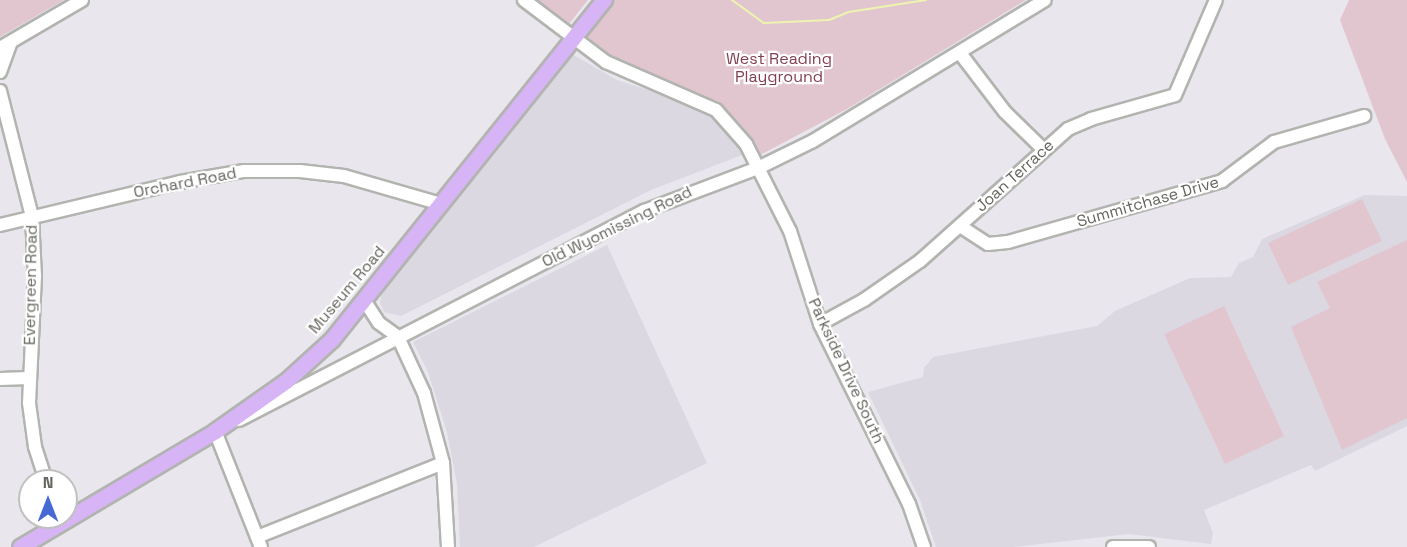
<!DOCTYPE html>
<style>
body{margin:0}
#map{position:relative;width:1407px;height:547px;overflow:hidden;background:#eae6ee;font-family:"Space Grotesk",sans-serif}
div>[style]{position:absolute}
.education>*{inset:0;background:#dbd8e1}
.green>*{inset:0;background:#e2c6cf}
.stream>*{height:2px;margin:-1px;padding:0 1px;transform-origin:1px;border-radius:1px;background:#ecf4b0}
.roads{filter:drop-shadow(2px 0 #b2b4af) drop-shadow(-2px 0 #b2b4af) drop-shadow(0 2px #b2b4af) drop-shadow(0 -2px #b2b4af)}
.minor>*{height:12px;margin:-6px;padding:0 6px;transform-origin:6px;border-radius:6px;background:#fff}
.major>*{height:15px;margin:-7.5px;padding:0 7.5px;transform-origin:7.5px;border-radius:7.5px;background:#d6b4f5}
span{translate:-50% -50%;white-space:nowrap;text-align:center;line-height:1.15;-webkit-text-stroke:4.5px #fff;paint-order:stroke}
.park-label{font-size:16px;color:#814152}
.street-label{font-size:16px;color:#63655e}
.north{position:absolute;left:18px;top:469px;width:60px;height:60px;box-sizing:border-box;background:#fff;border:2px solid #c1c1bf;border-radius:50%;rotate:0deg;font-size:16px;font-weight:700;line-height:24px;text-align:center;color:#63655e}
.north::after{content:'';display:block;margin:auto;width:21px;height:27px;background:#4668d4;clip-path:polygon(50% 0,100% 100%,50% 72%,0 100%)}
</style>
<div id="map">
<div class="education">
<i style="clip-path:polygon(572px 54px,617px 80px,692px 104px,707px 113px,728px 133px,742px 155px,651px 190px,401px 316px,384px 312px,380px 303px,382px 291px)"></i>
<i style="clip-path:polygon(1365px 195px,1407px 196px,1407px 426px,1315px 471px,1311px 465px,1204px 510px,1213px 533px,1211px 544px,1129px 534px,1014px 547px,936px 547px,920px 500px,868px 392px,923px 377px,924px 368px,933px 357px,1097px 326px,1115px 311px,1190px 278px,1231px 277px,1239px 263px,1253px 257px,1262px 239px)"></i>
<i style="clip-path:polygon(607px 245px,707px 463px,534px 547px,460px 547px,457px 484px,447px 432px,428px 372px,413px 342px)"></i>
</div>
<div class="green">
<i style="clip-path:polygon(0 0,64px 0,0 37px)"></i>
<i style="clip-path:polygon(538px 0,588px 0,568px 25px)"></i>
<i style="clip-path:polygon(613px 0,1026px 0,847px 109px,758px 156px,737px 122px,717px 104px,695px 92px,622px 69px,583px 37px)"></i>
<i style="clip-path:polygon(1349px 0,1407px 0,1407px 182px,1385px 139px,1340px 20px)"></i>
<i style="clip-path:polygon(1362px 199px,1382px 241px,1288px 285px,1268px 243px)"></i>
<i style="clip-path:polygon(1407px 240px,1407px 418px,1342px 450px,1291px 327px,1330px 308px,1317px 282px)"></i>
<i style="clip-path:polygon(1224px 306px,1284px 436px,1225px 464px,1164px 334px)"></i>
</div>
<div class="stream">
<i style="left:732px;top:0;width:39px;rotate:36deg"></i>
<i style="left:764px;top:23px;width:65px;rotate:-2.6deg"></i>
<i style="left:829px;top:20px;width:22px;rotate:-22deg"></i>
<i style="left:849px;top:12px;width:78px;rotate:-8.9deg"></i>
</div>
<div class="roads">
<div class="minor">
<i style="left:524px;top:0;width:103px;rotate:37.1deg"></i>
<i style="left:606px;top:62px;width:120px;rotate:23.6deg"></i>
<i style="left:716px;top:110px;width:45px;rotate:48.6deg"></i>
<i style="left:746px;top:144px;width:97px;rotate:63.2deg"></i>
<i style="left:790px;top:231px;width:98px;rotate:72.1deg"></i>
<i style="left:820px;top:324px;width:201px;rotate:63.7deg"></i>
<i style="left:909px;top:504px;width:46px;rotate:70.8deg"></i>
<i style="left:0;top:48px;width:95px;rotate:-30.3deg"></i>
<i style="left:960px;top:53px;width:74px;rotate:52.7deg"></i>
<i style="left:1005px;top:112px;width:54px;rotate:44.3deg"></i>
<i style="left:0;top:72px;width:30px;rotate:-70deg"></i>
<i style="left:0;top:91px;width:130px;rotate:75.7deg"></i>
<i style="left:32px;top:217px;width:59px;rotate:87.1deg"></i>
<i style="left:35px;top:276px;width:127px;rotate:92.7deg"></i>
<i style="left:29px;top:403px;width:44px;rotate:82.2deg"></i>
<i style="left:35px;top:447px;width:36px;rotate:72deg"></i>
<i style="left:0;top:225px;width:185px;rotate:-13.4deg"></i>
<i style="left:180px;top:182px;width:65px;rotate:-9.8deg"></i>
<i style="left:244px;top:171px;width:56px"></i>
<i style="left:300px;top:171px;width:44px;rotate:6.5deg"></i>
<i style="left:344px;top:176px;width:101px;rotate:16.1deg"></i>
<i style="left:960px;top:226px;width:33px;rotate:33deg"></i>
<i style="left:988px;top:244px;width:20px;rotate:-6deg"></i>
<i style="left:1008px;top:242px;width:223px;rotate:-15.9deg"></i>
<i style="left:1222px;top:181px;width:65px;rotate:-36.9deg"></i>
<i style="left:1274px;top:142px;width:94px;rotate:-16.1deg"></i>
<i style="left:364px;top:300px;width:27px;rotate:57deg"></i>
<i style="left:379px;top:323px;width:24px;rotate:36deg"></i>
<i style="left:398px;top:337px;width:62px;rotate:65.1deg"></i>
<i style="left:424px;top:393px;width:73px;rotate:74.8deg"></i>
<i style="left:443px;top:463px;width:84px;rotate:86.6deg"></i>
<i style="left:820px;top:324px;width:50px;rotate:-28.6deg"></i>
<i style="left:864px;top:300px;width:68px;rotate:-34.9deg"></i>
<i style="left:920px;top:261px;width:198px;rotate:-41.7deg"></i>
<i style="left:1068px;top:129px;width:25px;rotate:-23deg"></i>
<i style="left:1091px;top:119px;width:87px;rotate:-15.9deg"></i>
<i style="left:1175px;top:95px;width:103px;rotate:-66.7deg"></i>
<i style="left:0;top:379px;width:29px;rotate:-2deg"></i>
<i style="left:239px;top:420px;width:456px;rotate:-27.3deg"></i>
<i style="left:644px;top:211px;width:122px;rotate:-20.7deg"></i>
<i style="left:758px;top:168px;width:61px;rotate:-26.1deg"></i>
<i style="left:813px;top:141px;width:271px;rotate:-31.3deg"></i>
<i style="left:221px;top:428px;width:7px;rotate:153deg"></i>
<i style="left:215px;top:431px;width:125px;rotate:68.4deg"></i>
<i style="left:257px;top:537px;width:200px;rotate:-21.7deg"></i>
<i style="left:1113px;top:547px;width:36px"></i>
</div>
<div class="major">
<i style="left:20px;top:547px;width:227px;rotate:-30.7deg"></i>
<i style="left:215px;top:431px;width:87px;rotate:-35.2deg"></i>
<i style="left:286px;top:381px;width:62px;rotate:-42.4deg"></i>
<i style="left:332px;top:339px;width:435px;rotate:-51.3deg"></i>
</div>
</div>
<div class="park-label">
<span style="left:779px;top:68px">West Reading<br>Playground</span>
</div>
<div class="street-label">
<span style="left:1015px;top:176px;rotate:-42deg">Joan Terrace</span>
<span style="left:185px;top:183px;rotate:-11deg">Orchard Road</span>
<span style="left:1148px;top:202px;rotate:-16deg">Summitchase Drive</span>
<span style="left:617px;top:227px;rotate:-26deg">Old Wyomissing Road</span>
<span style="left:31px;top:285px;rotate:-89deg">Evergreen Road</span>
<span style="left:347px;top:290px;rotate:-50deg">Museum Road</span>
<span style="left:846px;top:371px;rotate:65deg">Parkside Drive South</span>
</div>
<div class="north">N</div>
</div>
